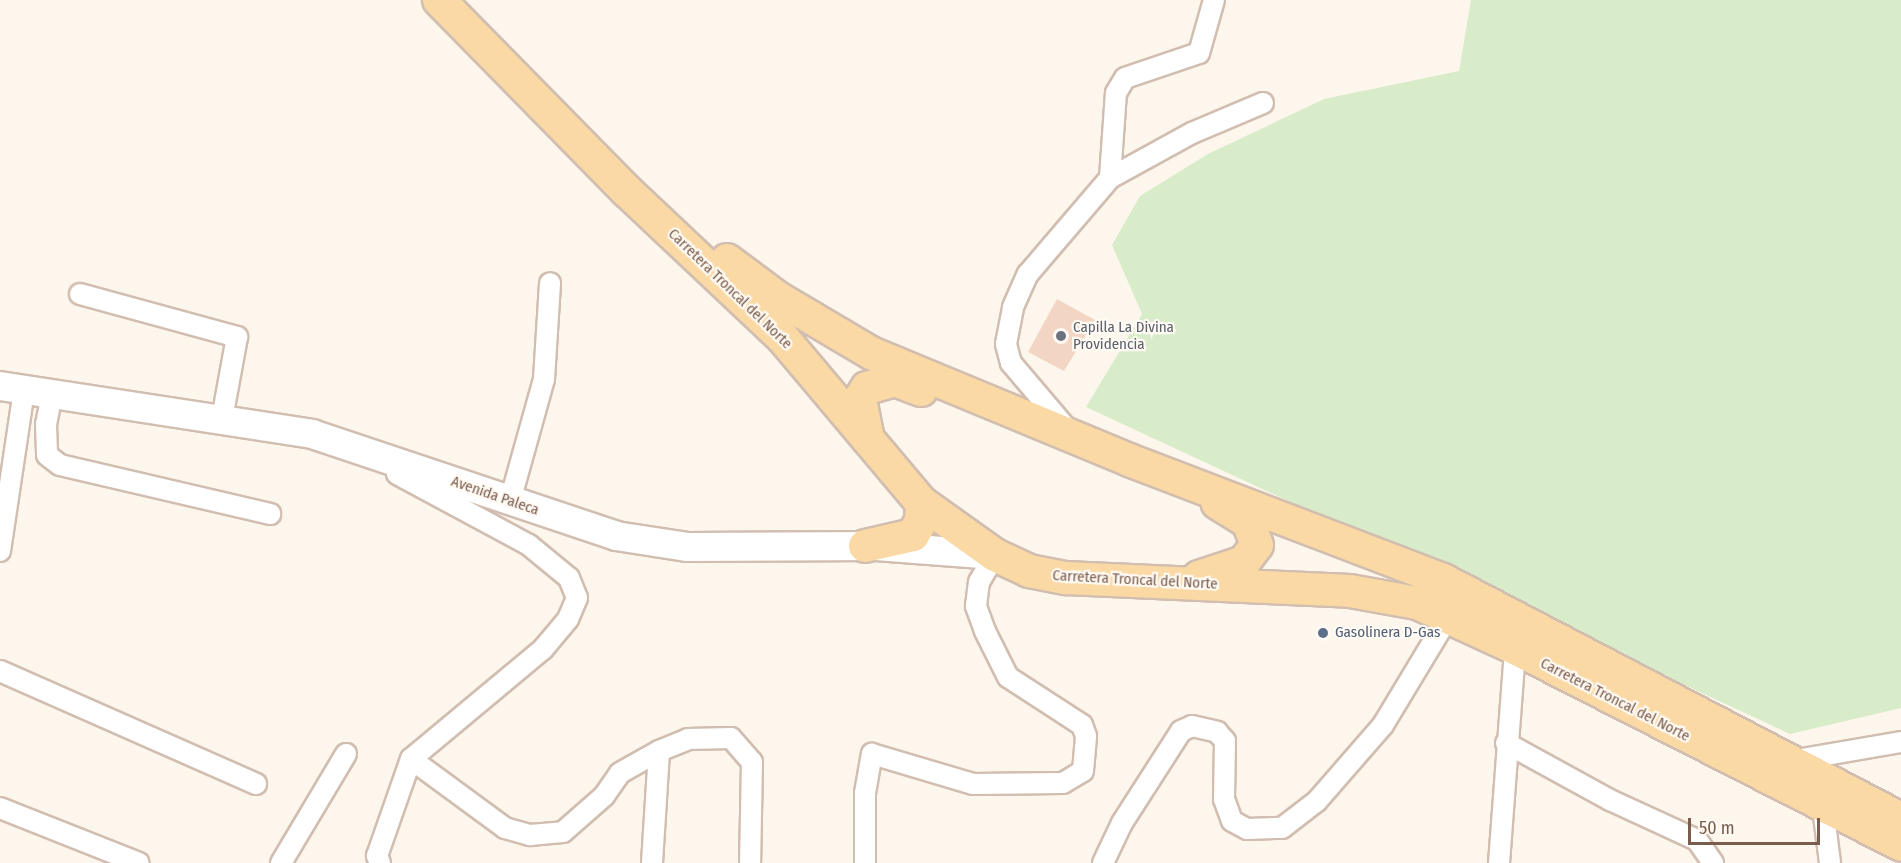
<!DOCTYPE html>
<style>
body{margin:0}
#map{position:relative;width:1901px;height:863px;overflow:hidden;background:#fdf6ec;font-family:"Fira Sans Condensed",sans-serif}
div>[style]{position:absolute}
.green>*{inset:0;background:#d8ecc9}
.building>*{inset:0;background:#f3d5c3}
.roads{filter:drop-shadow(2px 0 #d1beb0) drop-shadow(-2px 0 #d1beb0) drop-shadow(0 2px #d1beb0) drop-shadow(0 -2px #d1beb0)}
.minor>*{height:20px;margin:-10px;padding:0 10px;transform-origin:10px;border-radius:10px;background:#fff}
.secondary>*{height:28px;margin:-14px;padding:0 14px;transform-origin:14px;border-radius:14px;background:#fff}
.primary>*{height:32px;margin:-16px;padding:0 16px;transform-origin:16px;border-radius:16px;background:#fbd9a5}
.dots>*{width:16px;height:16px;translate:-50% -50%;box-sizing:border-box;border:3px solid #fffaf3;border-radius:50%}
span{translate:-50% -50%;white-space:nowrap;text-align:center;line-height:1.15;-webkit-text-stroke:4.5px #fffaf3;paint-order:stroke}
.street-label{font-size:15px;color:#7a5c4d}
.worship-label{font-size:15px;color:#5b616d}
.left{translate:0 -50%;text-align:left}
.service-label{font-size:15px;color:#4e5e75}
.scale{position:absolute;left:1688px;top:818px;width:132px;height:27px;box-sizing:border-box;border:3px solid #7a5c4d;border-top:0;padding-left:8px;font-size:18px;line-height:21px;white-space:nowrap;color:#7a5c4d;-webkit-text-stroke:4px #fffaf3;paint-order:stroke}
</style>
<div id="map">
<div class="green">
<i style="clip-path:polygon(1471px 0,1901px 0,1901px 708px,1790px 734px,1086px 407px,1142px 314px,1112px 245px,1140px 196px,1208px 154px,1324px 99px,1459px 71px)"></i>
</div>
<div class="building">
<i style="clip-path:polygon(1057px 299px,1095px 320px,1064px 371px,1028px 352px)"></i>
</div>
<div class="roads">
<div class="minor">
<i style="left:1110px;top:178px;width:85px;rotate:-86deg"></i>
<i style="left:1116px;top:93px;width:17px;rotate:-59deg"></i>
<i style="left:1125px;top:78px;width:78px;rotate:-18.7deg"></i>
<i style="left:1199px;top:53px;width:55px;rotate:-74.2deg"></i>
<i style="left:80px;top:294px;width:163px;rotate:15.3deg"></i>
<i style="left:237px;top:337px;width:83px;rotate:100.4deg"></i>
<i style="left:52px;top:394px;width:31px;rotate:101deg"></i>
<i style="left:46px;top:424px;width:31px;rotate:88deg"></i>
<i style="left:47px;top:455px;width:16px;rotate:38deg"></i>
<i style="left:60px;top:465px;width:216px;rotate:13.1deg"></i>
<i style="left:1067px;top:429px;width:87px;rotate:-130.3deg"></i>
<i style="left:1011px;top:363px;width:20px;rotate:-105deg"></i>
<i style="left:1006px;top:344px;width:38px;rotate:-79deg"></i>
<i style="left:1013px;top:307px;width:36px;rotate:-66deg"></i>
<i style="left:1028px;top:274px;width:126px;rotate:-49.5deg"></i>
<i style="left:1110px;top:178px;width:94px;rotate:-28.8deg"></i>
<i style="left:1192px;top:133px;width:77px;rotate:-22.9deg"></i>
<i style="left:510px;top:501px;width:127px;rotate:-74.4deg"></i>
<i style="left:544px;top:379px;width:96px;rotate:-86.4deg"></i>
<i style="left:0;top:551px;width:163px;rotate:-81.5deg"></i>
<i style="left:0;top:671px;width:280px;rotate:23.8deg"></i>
<i style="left:1506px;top:743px;width:119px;rotate:28.7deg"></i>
<i style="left:1610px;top:800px;width:96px;rotate:24.7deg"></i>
<i style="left:1697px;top:840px;width:28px;rotate:55deg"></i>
<i style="left:411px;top:759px;width:117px;rotate:36.3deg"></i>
<i style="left:505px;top:828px;width:26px;rotate:16deg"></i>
<i style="left:530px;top:835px;width:33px;rotate:-5deg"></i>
<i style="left:563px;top:832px;width:55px;rotate:-41.3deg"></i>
<i style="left:604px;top:796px;width:28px;rotate:-55deg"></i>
<i style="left:620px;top:773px;width:45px;rotate:-29.4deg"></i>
<i style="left:659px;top:751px;width:31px;rotate:-22deg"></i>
<i style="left:688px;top:739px;width:43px;rotate:-1.3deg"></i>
<i style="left:731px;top:738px;width:32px;rotate:49deg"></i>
<i style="left:752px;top:762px;width:101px;rotate:91.1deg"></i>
<i style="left:1791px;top:761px;width:112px;rotate:-9.8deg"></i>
<i style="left:0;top:808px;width:149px;rotate:21.6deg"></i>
<i style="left:1823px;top:808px;width:55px;rotate:82.7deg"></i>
<i style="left:281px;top:863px;width:127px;rotate:-59.2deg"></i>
<i style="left:380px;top:863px;width:8px;rotate:-113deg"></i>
<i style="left:377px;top:856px;width:103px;rotate:-70.7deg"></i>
<i style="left:411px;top:759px;width:172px;rotate:-39.8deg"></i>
<i style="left:543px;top:649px;width:39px;rotate:-50deg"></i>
<i style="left:568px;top:619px;width:23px;rotate:-67deg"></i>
<i style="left:577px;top:598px;width:22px;rotate:-112deg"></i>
<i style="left:569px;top:578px;width:52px;rotate:-140.5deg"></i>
<i style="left:529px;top:545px;width:150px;rotate:-151.7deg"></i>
<i style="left:652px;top:863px;width:112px;rotate:-86.4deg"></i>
<i style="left:865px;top:863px;width:70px;rotate:-90deg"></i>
<i style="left:865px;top:793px;width:40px;rotate:-80deg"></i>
<i style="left:872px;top:754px;width:105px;rotate:16.5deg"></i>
<i style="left:973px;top:784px;width:90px;rotate:-0.6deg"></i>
<i style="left:1063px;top:783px;width:23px;rotate:-31deg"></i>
<i style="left:1083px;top:771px;width:35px;rotate:-85deg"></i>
<i style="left:1086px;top:736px;width:12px;rotate:-110deg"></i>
<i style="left:1082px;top:725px;width:88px;rotate:-147deg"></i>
<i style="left:1008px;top:677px;width:51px;rotate:-116.6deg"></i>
<i style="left:985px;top:631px;width:27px;rotate:-110deg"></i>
<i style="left:976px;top:606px;width:24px;rotate:-83deg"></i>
<i style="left:979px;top:582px;width:31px;rotate:-59deg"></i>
<i style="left:1103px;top:863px;width:44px;rotate:-64.6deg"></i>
<i style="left:1122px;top:823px;width:109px;rotate:-57.3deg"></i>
<i style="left:1181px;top:731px;width:12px;rotate:-24deg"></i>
<i style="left:1192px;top:726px;width:26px;rotate:13deg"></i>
<i style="left:1217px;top:732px;width:12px;rotate:48deg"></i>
<i style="left:1225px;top:741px;width:58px;rotate:91deg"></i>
<i style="left:1224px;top:799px;width:23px;rotate:70deg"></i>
<i style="left:1232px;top:821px;width:17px;rotate:28deg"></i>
<i style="left:1247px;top:829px;width:35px;rotate:-2deg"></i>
<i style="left:1282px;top:828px;width:44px;rotate:-37.6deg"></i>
<i style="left:1317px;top:801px;width:101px;rotate:-49deg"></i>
<i style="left:1383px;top:725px;width:124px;rotate:-58.9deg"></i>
<i style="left:1499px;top:863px;width:216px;rotate:-85.7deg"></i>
</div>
<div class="secondary">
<i style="left:0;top:386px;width:316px;rotate:8.7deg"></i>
<i style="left:312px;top:434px;width:321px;rotate:18.5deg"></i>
<i style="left:616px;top:536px;width:73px;rotate:8.7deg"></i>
<i style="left:688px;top:547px;width:188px;rotate:-0.3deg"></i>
<i style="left:876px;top:546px;width:119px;rotate:4.3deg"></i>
</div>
<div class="primary">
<i style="left:439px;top:0;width:268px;rotate:45.5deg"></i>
<i style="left:627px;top:191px;width:213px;rotate:43.3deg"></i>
<i style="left:782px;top:337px;width:217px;rotate:49.9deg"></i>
<i style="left:922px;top:503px;width:90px;rotate:35.5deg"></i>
<i style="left:995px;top:555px;width:38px;rotate:25deg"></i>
<i style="left:1029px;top:571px;width:38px;rotate:11deg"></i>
<i style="left:1066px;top:578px;width:284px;rotate:2.6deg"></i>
<i style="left:1350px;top:591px;width:68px;rotate:10.2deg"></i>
<i style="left:1417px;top:603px;width:108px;rotate:24.7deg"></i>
<i style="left:1515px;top:648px;width:433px;rotate:27deg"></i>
<i style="left:727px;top:260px;width:64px;rotate:36.7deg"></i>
<i style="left:778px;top:298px;width:108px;rotate:30.6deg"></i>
<i style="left:871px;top:353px;width:279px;rotate:22.5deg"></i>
<i style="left:1129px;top:460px;width:336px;rotate:20.9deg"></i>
<i style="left:1443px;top:580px;width:517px;rotate:27.56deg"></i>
<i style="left:868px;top:439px;width:41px;rotate:-101.3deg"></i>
<i style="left:860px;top:399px;width:13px;rotate:-58deg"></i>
<i style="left:867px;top:388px;width:29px;rotate:-16deg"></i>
<i style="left:895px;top:380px;width:28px;rotate:21deg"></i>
<i style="left:865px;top:546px;width:49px;rotate:-12.9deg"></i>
<i style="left:913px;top:535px;width:16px;rotate:-60deg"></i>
<i style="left:921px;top:521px;width:18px;rotate:-87deg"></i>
<i style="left:1199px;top:577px;width:47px;rotate:-18.4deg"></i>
<i style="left:1244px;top:562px;width:21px;rotate:-53deg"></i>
<i style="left:1257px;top:545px;width:25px;rotate:-111deg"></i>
<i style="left:1248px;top:522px;width:36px;rotate:-148deg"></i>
</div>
</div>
<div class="dots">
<i style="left:1061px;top:336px;background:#6b7280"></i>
<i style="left:1323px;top:633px;background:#5c6f8a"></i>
</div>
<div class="street-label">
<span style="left:730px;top:289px;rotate:44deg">Carretera Troncal del Norte</span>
<span style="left:495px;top:496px;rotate:19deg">Avenida Paleca</span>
<span style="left:1135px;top:580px;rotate:3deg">Carretera Troncal del Norte</span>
<span style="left:1615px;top:700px;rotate:27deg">Carretera Troncal del Norte</span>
</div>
<div class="worship-label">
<span class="left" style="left:1073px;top:336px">Capilla La Divina<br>Providencia</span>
</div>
<div class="service-label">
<span class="left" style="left:1335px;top:633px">Gasolinera D-Gas</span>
</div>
<div class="scale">50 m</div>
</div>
